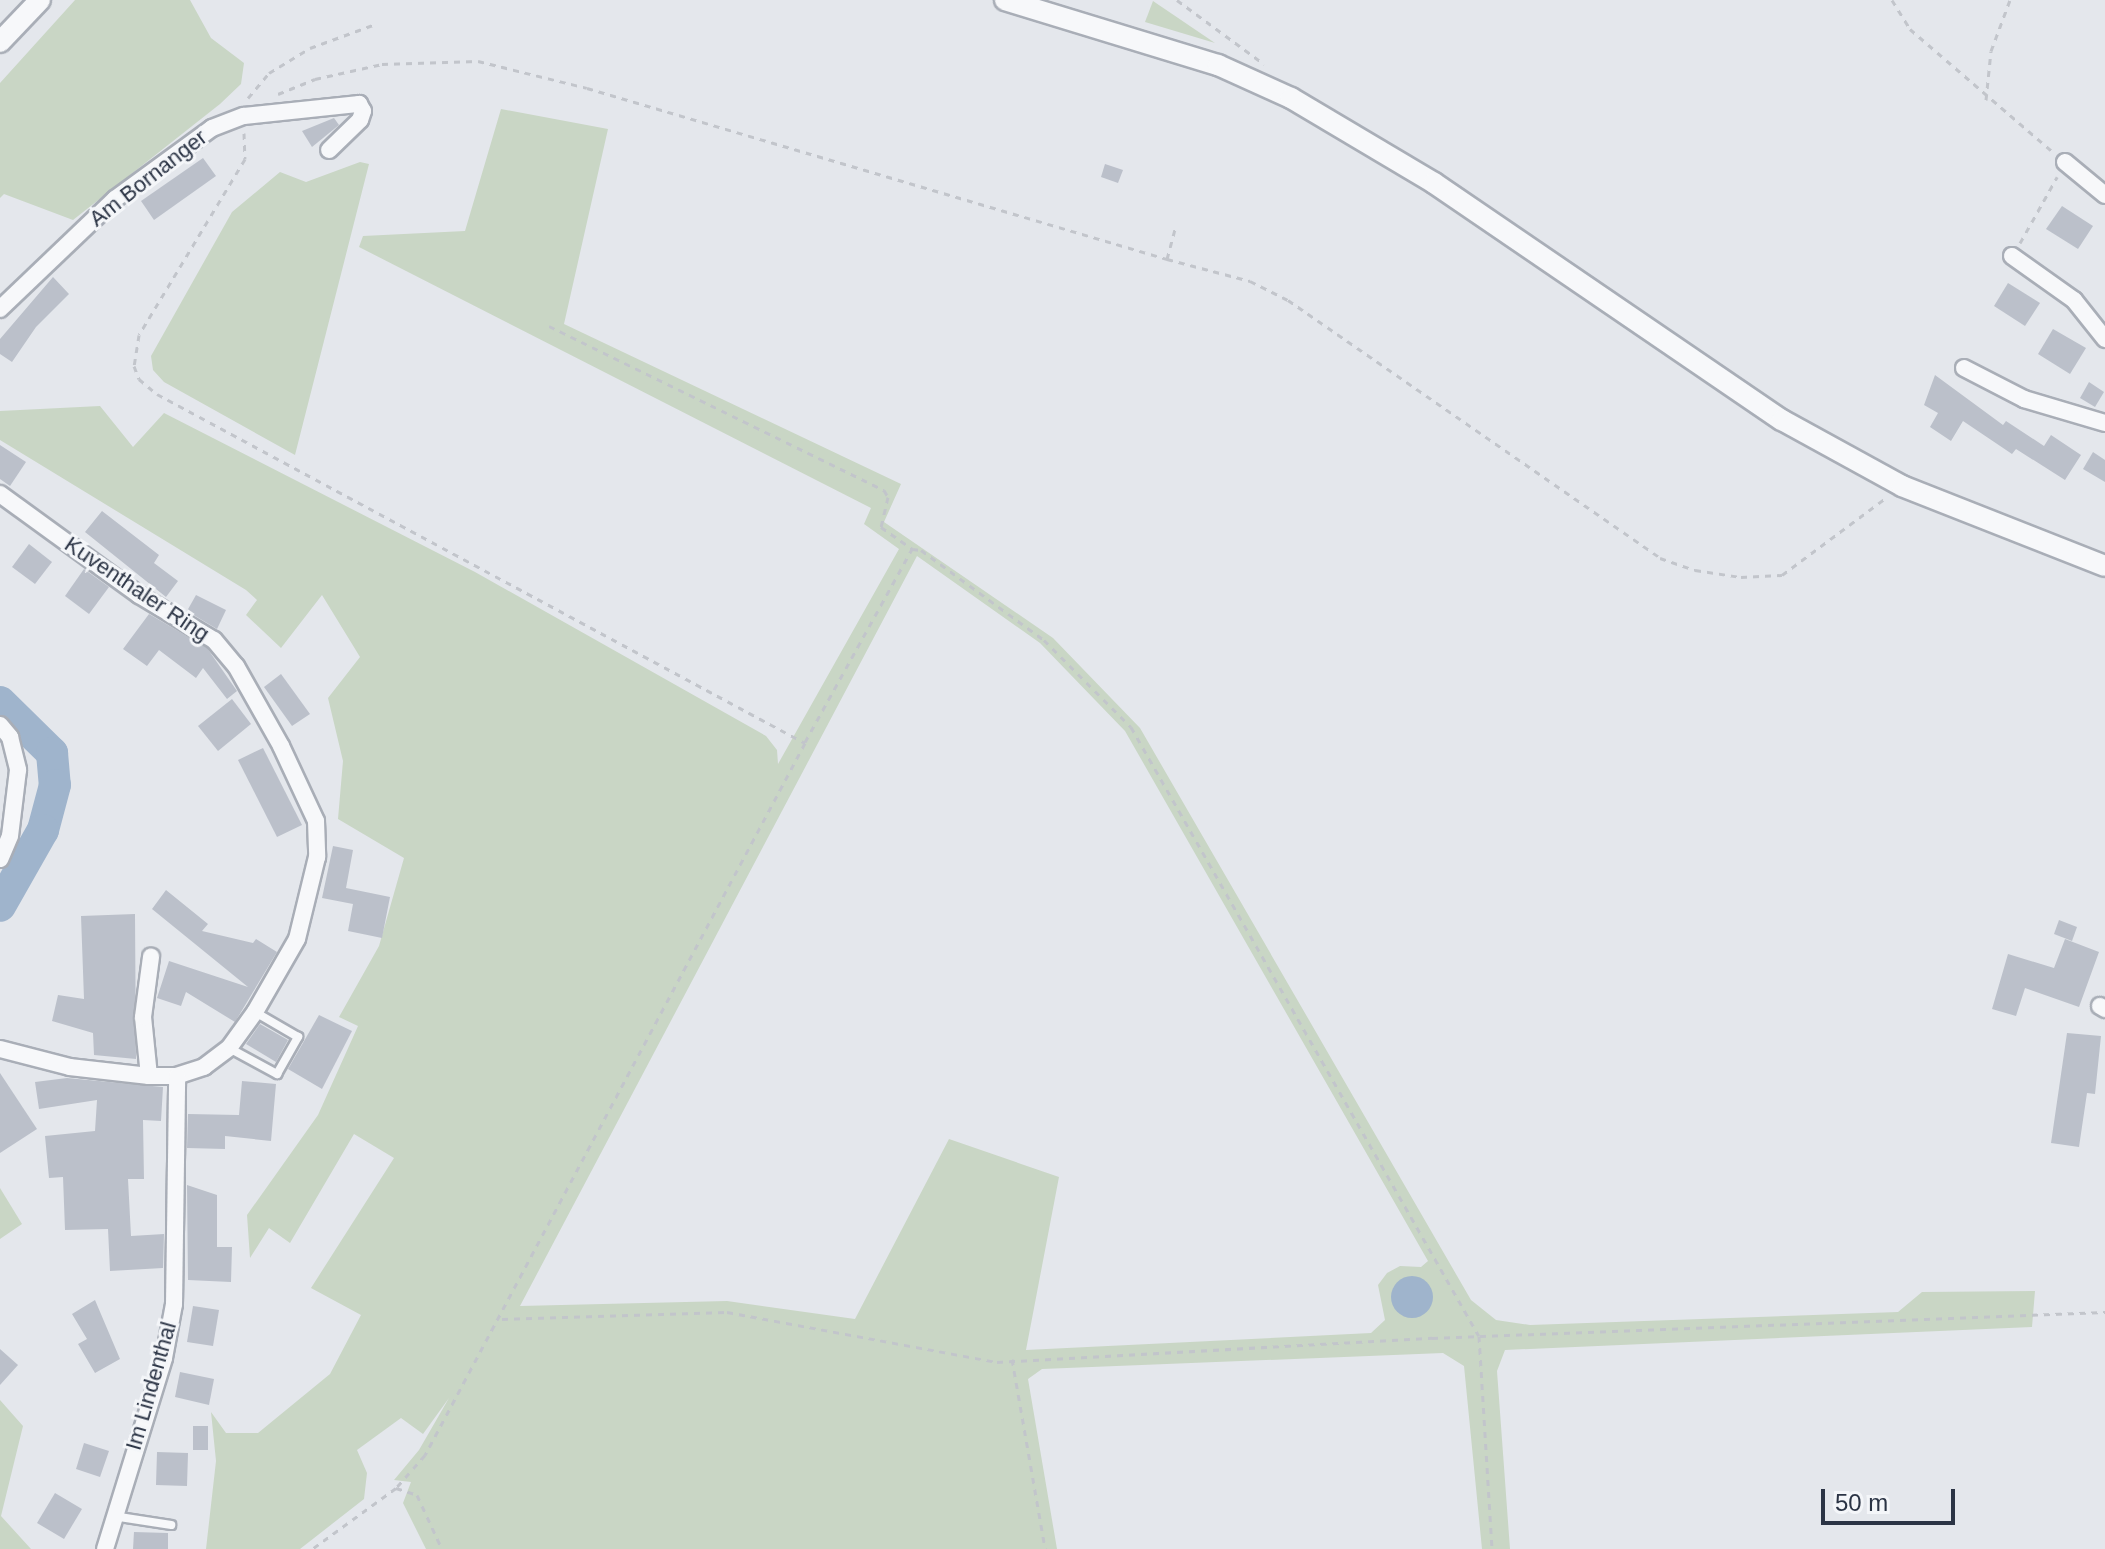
<!DOCTYPE html>
<style>
body{margin:0}
#map{position:relative;width:2105px;height:1549px;overflow:hidden;background:#e4e7ec;font-family:Arial,sans-serif}
div>[style]{position:absolute}
.green>*{inset:0;background:#c9d6c5}
.water>*{inset:0;background:#9fb4cc}
.round{border-radius:50%}
.river>*{height:32px;margin:-16px;padding:0 16px;transform-origin:16px;border-radius:16px;background:#9fb4cc}
.building>*{inset:0;background:#bbc0ca}
.path>*{height:3px;margin-top:-1.5px;transform-origin:0;background:repeating-linear-gradient(90deg,#c2c5cb 0 6px,transparent 0 12px)}
.roads{filter:drop-shadow(2px 0 #a9aeb7) drop-shadow(-2px 0 #a9aeb7) drop-shadow(0 2px #a9aeb7) drop-shadow(0 -2px #a9aeb7)}
.service>*{height:8px;margin:-4px;padding:0 4px;transform-origin:4px;border-radius:4px;background:#f7f8fa}
.minor>*{height:16px;margin:-8px;padding:0 8px;transform-origin:8px;border-radius:8px;background:#f7f8fa}
.tertiary>*{height:20px;margin:-10px;padding:0 10px;transform-origin:10px;border-radius:10px;background:#f7f8fa}
span{translate:-50% -50%;white-space:nowrap;text-align:center;line-height:1.15;-webkit-text-stroke:6px #f4f6f9;paint-order:stroke}
.street-label{font-size:22px;color:#2b3445}
.scale{position:absolute;left:1821px;top:1489px;width:134px;height:36px;box-sizing:border-box;border:4px solid #2b3445;border-top:0;padding-left:10px;font-size:24px;line-height:28px;white-space:nowrap;color:#2b3445;-webkit-text-stroke:6px #f4f6f9;paint-order:stroke}
</style>
<div id="map">
<div class="green">
<i style="clip-path:polygon(75px 0,190px 0,211px 38px,244px 63px,241px 84px,220px 104px,73px 220px,4px 194px,0 198px,0 83px)"></i>
<i style="clip-path:polygon(1153px 1px,1215px 43px,1145px 22px)"></i>
<i style="clip-path:polygon(evenodd,501px 109px,608px 129px,564px 324px,901px 484px,884px 522px,1053px 638px,1140px 728px,1471px 1300px,1496px 1320px,1530px 1325px,1898px 1312px,1922px 1292px,2035px 1291px,2032px 1327px,1505px 1350px,1497px 1371px,1510px 1549px,1482px 1549px,1464px 1366px,1443px 1353px,1042px 1369px,1028px 1379px,1057px 1549px,426px 1549px,403px 1503px,411px 1482px,394px 1480px,419px 1450px,449px 1398px,423px 1434px,401px 1418px,357px 1450px,367px 1473px,364px 1499px,300px 1549px,206px 1549px,216px 1461px,211px 1412px,226px 1433px,258px 1433px,330px 1374px,361px 1315px,311px 1288px,394px 1158px,354px 1134px,290px 1243px,269px 1228px,250px 1258px,247px 1215px,318px 1115px,358px 1026px,339px 1017px,379px 946px,404px 858px,338px 819px,343px 761px,328px 698px,360px 657px,322px 595px,281px 648px,246px 615px,257px 600px,246px 590px,0 440px,0 411px,100px 406px,133px 447px,164px 413px,475px 572px,766px 736px,777px 750px,778px 764px,899px 549px,864px 524px,871px 508px,359px 247px,363px 236px,465px 231px,501px 109px,917px 556px,1040px 643px,1125px 731px,1428px 1261px,1421px 1267px,1400px 1266px,1387px 1273px,1378px 1285px,1385px 1320px,1371px 1333px,1026px 1350px,1059px 1177px,949px 1139px,855px 1319px,727px 1301px,520px 1306px,917px 556px)"></i>
<i style="clip-path:polygon(360px 162px,369px 164px,295px 455px,164px 382px,153px 370px,151px 356px,232px 212px,280px 172px,306px 182px)"></i>
<i style="clip-path:polygon(0 1188px,22px 1224px,0 1239px)"></i>
<i style="clip-path:polygon(0 1400px,23px 1426px,1px 1516px,31px 1549px,0 1549px)"></i>
</div>
<div class="water">
<i class="round" style="left:1391px;top:1276px;width:42px;height:42px"></i>
</div>
<div class="river">
<i style="left:0;top:702px;width:73px;rotate:44.4deg"></i>
<i style="left:52px;top:753px;width:32px;rotate:85deg"></i>
<i style="left:55px;top:785px;width:47px;rotate:104.9deg"></i>
<i style="left:43px;top:830px;width:87px;rotate:119.5deg"></i>
</div>
<div class="building">
<i style="clip-path:polygon(334px 118px,339px 125px,312px 147px,302px 131px)"></i>
<i style="clip-path:polygon(203px 158px,216px 176px,154px 220px,141px 201px)"></i>
<i style="clip-path:polygon(1105px 164px,1123px 170px,1118px 183px,1101px 177px)"></i>
<i style="clip-path:polygon(2062px 206px,2093px 226px,2078px 249px,2046px 229px)"></i>
<i style="clip-path:polygon(53px 277px,69px 294px,36px 327px,12px 362px,0 354px,0 339px)"></i>
<i style="clip-path:polygon(2008px 283px,2040px 303px,2025px 326px,1994px 306px)"></i>
<i style="clip-path:polygon(2053px 329px,2086px 348px,2070px 374px,2038px 354px)"></i>
<i style="clip-path:polygon(1935px 375px,2003px 425px,2006px 421px,2044px 446px,2051px 435px,2081px 455px,2065px 480px,2016px 449px,2012px 454px,1963px 421px,1951px 441px,1930px 427px,1938px 413px,1924px 405px)"></i>
<i style="clip-path:polygon(2089px 382px,2104px 392px,2095px 407px,2080px 398px)"></i>
<i style="clip-path:polygon(0 445px,26px 462px,10px 486px,0 479px)"></i>
<i style="clip-path:polygon(2093px 452px,2105px 460px,2105px 482px,2083px 469px)"></i>
<i style="clip-path:polygon(102px 511px,159px 555px,154px 563px,178px 581px,166px 597px,85px 532px)"></i>
<i style="clip-path:polygon(29px 544px,52px 562px,35px 584px,12px 567px)"></i>
<i style="clip-path:polygon(84px 569px,109px 587px,89px 614px,65px 596px)"></i>
<i style="clip-path:polygon(196px 595px,226px 610px,217px 629px,187px 611px)"></i>
<i style="clip-path:polygon(149px 614px,207px 648px,237px 691px,227px 699px,203px 668px,196px 678px,159px 650px,147px 666px,123px 649px)"></i>
<i style="clip-path:polygon(281px 674px,310px 714px,292px 726px,264px 687px)"></i>
<i style="clip-path:polygon(232px 699px,251px 724px,218px 751px,198px 726px)"></i>
<i style="clip-path:polygon(263px 748px,302px 825px,277px 837px,238px 760px)"></i>
<i style="clip-path:polygon(333px 846px,353px 850px,346px 888px,390px 897px,382px 938px,348px 931px,353px 904px,322px 898px)"></i>
<i style="clip-path:polygon(166px 890px,208px 924px,202px 931px,253px 943px,256px 939px,277px 952px,235px 1022px,186px 992px,181px 1006px,157px 998px,169px 961px,248px 987px,152px 909px)"></i>
<i style="clip-path:polygon(135px 914px,136px 1059px,94px 1055px,93px 1033px,52px 1021px,58px 995px,84px 999px,81px 916px)"></i>
<i style="clip-path:polygon(2059px 920px,2077px 927px,2072px 941px,2054px 934px)"></i>
<i style="clip-path:polygon(2065px 939px,2099px 952px,2079px 1007px,2025px 988px,2016px 1016px,1992px 1009px,2008px 954px,2054px 968px)"></i>
<i style="clip-path:polygon(319px 1015px,352px 1031px,322px 1089px,288px 1069px)"></i>
<i style="clip-path:polygon(260px 1024px,288px 1040px,276px 1062px,246px 1044px)"></i>
<i style="clip-path:polygon(2067px 1033px,2101px 1036px,2095px 1094px,2087px 1093px,2079px 1147px,2051px 1143px)"></i>
<i style="clip-path:polygon(0 1073px,37px 1129px,0 1153px)"></i>
<i style="clip-path:polygon(67px 1078px,163px 1087px,161px 1121px,143px 1120px,144px 1179px,128px 1179px,131px 1236px,164px 1234px,163px 1268px,110px 1271px,108px 1229px,65px 1230px,63px 1177px,49px 1178px,45px 1136px,95px 1131px,97px 1100px,39px 1109px,35px 1082px)"></i>
<i style="clip-path:polygon(242px 1081px,276px 1084px,271px 1141px,225px 1136px,225px 1149px,187px 1148px,188px 1114px,239px 1115px)"></i>
<i style="clip-path:polygon(187px 1185px,217px 1195px,217px 1247px,232px 1247px,231px 1282px,188px 1280px)"></i>
<i style="clip-path:polygon(95px 1300px,120px 1359px,95px 1373px,78px 1344px,87px 1339px,72px 1314px)"></i>
<i style="clip-path:polygon(193px 1306px,219px 1310px,213px 1346px,187px 1342px)"></i>
<i style="clip-path:polygon(0 1349px,18px 1365px,0 1385px)"></i>
<i style="clip-path:polygon(180px 1372px,214px 1379px,209px 1405px,175px 1397px)"></i>
<i style="clip-path:polygon(193px 1426px,208px 1426px,208px 1450px,193px 1450px)"></i>
<i style="clip-path:polygon(84px 1443px,109px 1451px,100px 1477px,76px 1469px)"></i>
<i style="clip-path:polygon(157px 1452px,188px 1453px,187px 1486px,156px 1485px)"></i>
<i style="clip-path:polygon(55px 1493px,82px 1509px,64px 1539px,37px 1523px)"></i>
<i style="clip-path:polygon(134px 1532px,168px 1533px,168px 1549px,133px 1549px)"></i>
</div>
<div class="path">
<i style="left:1177px;top:0;width:108px;rotate:36.3deg"></i>
<i style="left:1892px;top:0;width:34px;rotate:58deg"></i>
<i style="left:1910px;top:29px;width:190px;rotate:40.7deg"></i>
<i style="left:278px;top:94px;width:40px;rotate:-22deg"></i>
<i style="left:315px;top:79px;width:69px;rotate:-12.6deg"></i>
<i style="left:382px;top:64px;width:96px;rotate:-1.8deg"></i>
<i style="left:478px;top:61px;width:112px;rotate:13.9deg"></i>
<i style="left:587px;top:88px;width:605px;rotate:16.43deg"></i>
<i style="left:1167px;top:259px;width:35px;rotate:-75deg"></i>
<i style="left:248px;top:98px;width:33px;rotate:-50deg"></i>
<i style="left:269px;top:73px;width:48px;rotate:-31.4deg"></i>
<i style="left:310px;top:48px;width:67px;rotate:-20.1deg"></i>
<i style="left:1986px;top:100px;width:49px;rotate:-84.2deg"></i>
<i style="left:1991px;top:51px;width:54px;rotate:-69.6deg"></i>
<i style="left:244px;top:133px;width:26px;rotate:88deg"></i>
<i style="left:245px;top:159px;width:205px;rotate:121.1deg"></i>
<i style="left:139px;top:335px;width:31px;rotate:99deg"></i>
<i style="left:134px;top:366px;width:14px;rotate:69deg"></i>
<i style="left:139px;top:379px;width:23px;rotate:40deg"></i>
<i style="left:157px;top:394px;width:736px;rotate:28.31deg"></i>
<i style="left:805px;top:743px;width:807px;rotate:118.09deg"></i>
<i style="left:425px;top:1455px;width:44px;rotate:131.3deg"></i>
<i style="left:396px;top:1488px;width:104px;rotate:144deg"></i>
<i style="left:2020px;top:243px;width:76px;rotate:-60.7deg"></i>
<i style="left:1167px;top:259px;width:86px;rotate:14.8deg"></i>
<i style="left:1250px;top:281px;width:42px;rotate:26.6deg"></i>
<i style="left:1288px;top:300px;width:453px;rotate:34.7deg"></i>
<i style="left:1660px;top:558px;width:37px;rotate:19deg"></i>
<i style="left:1695px;top:570px;width:47px;rotate:8.7deg"></i>
<i style="left:1741px;top:577px;width:41px;rotate:-2.8deg"></i>
<i style="left:1782px;top:575px;width:131px;rotate:-36.6deg"></i>
<i style="left:549px;top:326px;width:373px;rotate:26.1deg"></i>
<i style="left:884px;top:490px;width:8px;rotate:60deg"></i>
<i style="left:888px;top:497px;width:31px;rotate:103deg"></i>
<i style="left:881px;top:527px;width:38px;rotate:35deg"></i>
<i style="left:805px;top:742px;width:221px;rotate:-61deg"></i>
<i style="left:912px;top:549px;width:9px;rotate:6deg"></i>
<i style="left:921px;top:550px;width:152px;rotate:36.2deg"></i>
<i style="left:1044px;top:640px;width:123px;rotate:45deg"></i>
<i style="left:1131px;top:727px;width:701px;rotate:60.26deg"></i>
<i style="left:1479px;top:1336px;width:213px;rotate:86.5deg"></i>
<i style="left:502px;top:1319px;width:225px;rotate:-1.8deg"></i>
<i style="left:727px;top:1312px;width:275px;rotate:10.5deg"></i>
<i style="left:997px;top:1362px;width:436px;rotate:-3.2deg"></i>
<i style="left:1432px;top:1338px;width:674px;rotate:-2.21deg"></i>
<i style="left:1012px;top:1359px;width:193px;rotate:80.1deg"></i>
<i style="left:396px;top:1488px;width:22px;rotate:18deg"></i>
<i style="left:417px;top:1495px;width:60px;rotate:65.2deg"></i>
</div>
<div class="roads">
<div class="service">
<i style="left:229px;top:1048px;width:55px;rotate:28.4deg"></i>
<i style="left:277px;top:1074px;width:43px;rotate:-60.4deg"></i>
<i style="left:298px;top:1037px;width:50px;rotate:-149.8deg"></i>
<i style="left:113px;top:1516px;width:59px;rotate:8.8deg"></i>
</div>
<div class="minor">
<i style="left:2065px;top:162px;width:52px;rotate:39.5deg"></i>
<i style="left:2012px;top:256px;width:76px;rotate:35.4deg"></i>
<i style="left:2074px;top:300px;width:50px;rotate:51.5deg"></i>
<i style="left:0;top:309px;width:159px;rotate:-43.7deg"></i>
<i style="left:115px;top:199px;width:120px;rotate:-36.2deg"></i>
<i style="left:212px;top:128px;width:34px;rotate:-21deg"></i>
<i style="left:244px;top:116px;width:116px;rotate:-6deg"></i>
<i style="left:359px;top:104px;width:8px;rotate:60deg"></i>
<i style="left:363px;top:111px;width:9px;rotate:108deg"></i>
<i style="left:360px;top:120px;width:43px;rotate:135.9deg"></i>
<i style="left:1964px;top:368px;width:68px;rotate:27.3deg"></i>
<i style="left:2024px;top:399px;width:84px;rotate:16.5deg"></i>
<i style="left:0;top:494px;width:172px;rotate:36deg"></i>
<i style="left:139px;top:595px;width:87px;rotate:31deg"></i>
<i style="left:214px;top:640px;width:34px;rotate:50deg"></i>
<i style="left:236px;top:666px;width:92px;rotate:60.6deg"></i>
<i style="left:281px;top:746px;width:83px;rotate:65deg"></i>
<i style="left:316px;top:821px;width:36px;rotate:88deg"></i>
<i style="left:317px;top:857px;width:84px;rotate:103.7deg"></i>
<i style="left:297px;top:939px;width:84px;rotate:119.9deg"></i>
<i style="left:255px;top:1012px;width:44px;rotate:125.8deg"></i>
<i style="left:229px;top:1048px;width:31px;rotate:143deg"></i>
<i style="left:204px;top:1067px;width:28px;rotate:162deg"></i>
<i style="left:177px;top:1076px;width:28px;rotate:180deg"></i>
<i style="left:149px;top:1076px;width:80px;rotate:-173.5deg"></i>
<i style="left:70px;top:1067px;width:72px;rotate:-165.6deg"></i>
<i style="left:0;top:725px;width:16px;rotate:50deg"></i>
<i style="left:10px;top:737px;width:34px;rotate:76deg"></i>
<i style="left:18px;top:770px;width:66px;rotate:96.9deg"></i>
<i style="left:10px;top:836px;width:25px;rotate:113deg"></i>
<i style="left:2100px;top:1006px;width:6px;rotate:31deg"></i>
<i style="left:149px;top:1076px;width:59px;rotate:-95.8deg"></i>
<i style="left:143px;top:1017px;width:61px;rotate:-82.4deg"></i>
<i style="left:105px;top:1549px;width:200px;rotate:-72.8deg"></i>
<i style="left:164px;top:1358px;width:55px;rotate:-79.5deg"></i>
<i style="left:174px;top:1304px;width:228px;rotate:-89.2deg"></i>
</div>
<div class="tertiary">
<i style="left:1005px;top:0;width:223px;rotate:17deg"></i>
<i style="left:1218px;top:65px;width:80px;rotate:24.3deg"></i>
<i style="left:1291px;top:98px;width:166px;rotate:30.7deg"></i>
<i style="left:1434px;top:183px;width:421px;rotate:34.3deg"></i>
<i style="left:1782px;top:420px;width:137px;rotate:28.8deg"></i>
<i style="left:1902px;top:486px;width:218px;rotate:21.5deg"></i>
<i style="left:0;top:42px;width:58px;rotate:-46.4deg"></i>
</div>
</div>
<div class="street-label">
<span style="left:148px;top:178px;rotate:-38deg">Am Bornanger</span>
<span style="left:137px;top:589px;rotate:34deg">Kuventhaler Ring</span>
<span style="left:151px;top:1386px;rotate:-74deg">Im Lindenthal</span>
</div>
<div class="scale">50 m</div>
</div>
